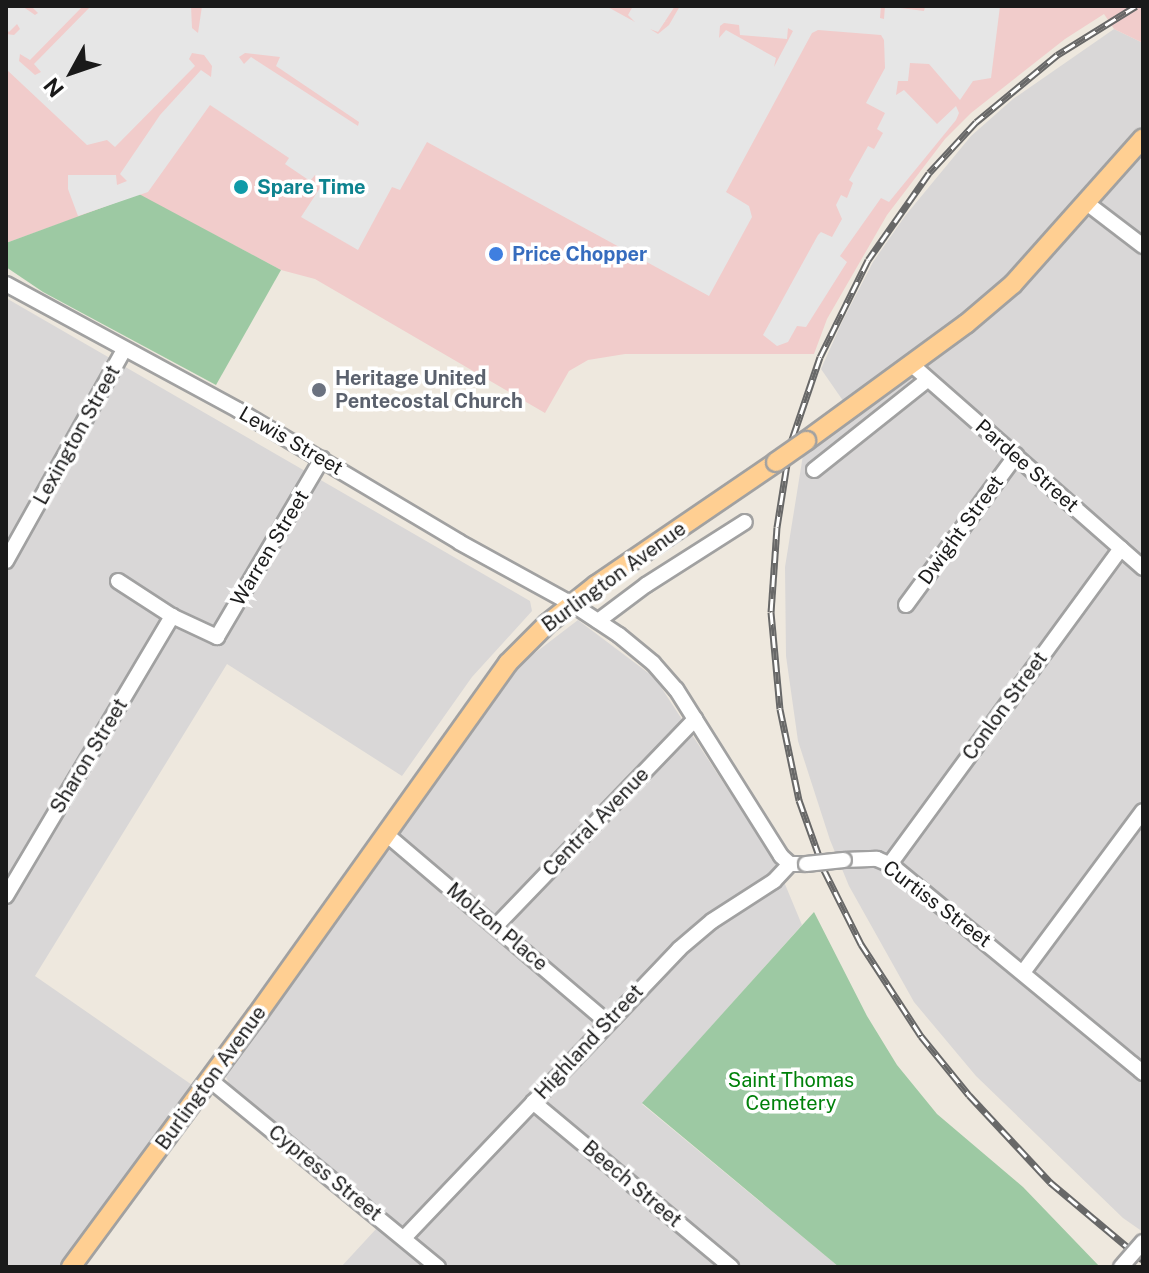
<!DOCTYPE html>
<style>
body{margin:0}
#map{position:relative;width:1149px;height:1273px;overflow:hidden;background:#eee8de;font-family:"Public Sans",sans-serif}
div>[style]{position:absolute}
.residential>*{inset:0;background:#d9d7d7}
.commercial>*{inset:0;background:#f1cccb}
.cemetery>*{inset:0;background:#9dc9a3}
.parking>*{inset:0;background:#e6e6e6}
.roads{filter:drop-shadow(2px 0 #a1a1a1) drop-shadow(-2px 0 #a1a1a1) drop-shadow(0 2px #a1a1a1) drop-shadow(0 -2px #a1a1a1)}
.minor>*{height:14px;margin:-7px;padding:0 7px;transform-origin:7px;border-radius:7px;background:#fff}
.major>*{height:18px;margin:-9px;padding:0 9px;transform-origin:9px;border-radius:9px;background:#ffcf92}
.rail>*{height:7px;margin-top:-3.5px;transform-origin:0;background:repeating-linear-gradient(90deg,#fff 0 12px,#686868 0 24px);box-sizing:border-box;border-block:2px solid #686868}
.bridges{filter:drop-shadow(2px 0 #a1a1a1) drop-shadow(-2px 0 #a1a1a1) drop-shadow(0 2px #a1a1a1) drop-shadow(0 -2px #a1a1a1)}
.minor-bridge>*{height:14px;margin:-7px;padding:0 7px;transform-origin:7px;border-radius:7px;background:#fff}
.major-bridge>*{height:18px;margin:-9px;padding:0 9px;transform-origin:9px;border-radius:9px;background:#ffcf92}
.dots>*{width:22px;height:22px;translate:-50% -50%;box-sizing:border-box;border:4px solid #fff;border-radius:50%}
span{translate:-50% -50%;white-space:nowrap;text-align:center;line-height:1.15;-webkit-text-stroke:7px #fff;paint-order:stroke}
.culture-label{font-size:20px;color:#0d838f;font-weight:700}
.left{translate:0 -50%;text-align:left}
.shop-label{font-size:20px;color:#366cbe;font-weight:700}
.worship-label{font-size:20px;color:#5b616d;font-weight:700}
.street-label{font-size:20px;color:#1a1a1a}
.park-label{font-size:20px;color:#00810a}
.frame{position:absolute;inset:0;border:8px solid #1a1a1a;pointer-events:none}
.north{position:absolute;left:32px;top:32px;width:80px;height:80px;-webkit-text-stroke:6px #fff;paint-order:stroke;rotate:230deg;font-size:22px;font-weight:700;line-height:32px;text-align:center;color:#1a1a1a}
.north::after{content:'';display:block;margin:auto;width:28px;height:36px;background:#1a1a1a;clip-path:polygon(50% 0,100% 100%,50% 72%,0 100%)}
</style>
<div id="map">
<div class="residential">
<i style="clip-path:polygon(1114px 29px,1143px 43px,1143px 1232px,1123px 1218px,976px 1076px,914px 1002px,849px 886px,830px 840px,798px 741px,786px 656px,785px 567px,803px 455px,855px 418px,821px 369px,842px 322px,873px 262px,905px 216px,971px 136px,1013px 99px)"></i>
<i style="clip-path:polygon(6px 298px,530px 601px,532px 611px,472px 677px,402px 776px,227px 664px,35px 976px,195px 1087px,59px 1267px,6px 1267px)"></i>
<i style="clip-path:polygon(578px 620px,655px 678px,777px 865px,802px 925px,642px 1104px,839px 1267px,341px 1267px,388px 1216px,230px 1085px,225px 1075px,514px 669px)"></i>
</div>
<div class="commercial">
<i style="clip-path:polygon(6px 6px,1143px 6px,1143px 43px,1114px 29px,1104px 14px,1065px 39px,971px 113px,945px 139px,887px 215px,827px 319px,814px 354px,625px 354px,588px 360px,569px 371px,545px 413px,315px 279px,281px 270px,139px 195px,6px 243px)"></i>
</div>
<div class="cemetery">
<i style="clip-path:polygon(139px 194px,281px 270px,216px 385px,43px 292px,6px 267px,6px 243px)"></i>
<i style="clip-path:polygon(814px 912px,867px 1016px,897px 1065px,937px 1114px,1023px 1187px,1100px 1267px,839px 1267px,642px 1103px)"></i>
</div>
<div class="parking">
<i style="clip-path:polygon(evenodd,6px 6px,22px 6px,35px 15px,38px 13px,31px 6px,83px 6px,30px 60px,20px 54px,19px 61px,35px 75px,41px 72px,34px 64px,91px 6px,191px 6px,192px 28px,198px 33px,202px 6px,606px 6px,635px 22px,628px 15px,633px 6px,675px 6px,658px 32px,650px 29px,658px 34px,669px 25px,680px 6px,881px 6px,880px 18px,884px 19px,885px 6px,924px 11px,925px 7px,916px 6px,1000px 6px,991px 78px,973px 81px,960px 100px,929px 64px,910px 63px,908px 81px,898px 81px,896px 95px,904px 90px,937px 124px,956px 106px,959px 113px,956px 120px,889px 202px,881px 198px,840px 256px,847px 262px,806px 327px,797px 326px,788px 342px,777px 346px,763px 335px,818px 235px,821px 232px,832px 237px,842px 219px,836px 205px,841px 195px,847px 198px,853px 183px,849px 180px,868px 146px,874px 149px,883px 133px,877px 129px,885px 113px,866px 103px,885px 68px,884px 40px,881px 35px,818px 30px,812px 33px,726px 192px,749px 206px,752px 217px,709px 296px,427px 142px,400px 190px,392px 187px,358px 250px,301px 217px,320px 188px,322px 179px,315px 175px,310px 181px,285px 164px,289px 158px,210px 105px,148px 192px,78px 216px,68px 189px,68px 175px,116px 175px,117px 185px,127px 181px,120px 174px,160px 115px,201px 70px,211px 77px,212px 66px,204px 55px,192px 53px,189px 59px,195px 66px,115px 147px,107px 140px,87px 145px,6px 69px,6px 34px,14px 35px,20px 29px,17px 24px,9px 32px,6px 29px,6px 6px,724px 23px,739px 25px,740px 35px,787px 39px,788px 28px,793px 31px,774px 67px,776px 58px,726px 30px,719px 38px,720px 26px,724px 23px,6px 6px,245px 53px,280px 57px,276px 66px,359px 122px,358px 126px,251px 57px,244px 64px,239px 57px,245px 53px)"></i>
</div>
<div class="roads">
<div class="minor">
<i style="left:1088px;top:204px;width:69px;rotate:37.4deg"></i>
<i style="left:6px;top:284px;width:264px;rotate:28.5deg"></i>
<i style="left:238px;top:410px;width:257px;rotate:30.8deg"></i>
<i style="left:459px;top:542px;width:129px;rotate:28.8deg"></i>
<i style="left:572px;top:604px;width:56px;rotate:33.4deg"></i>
<i style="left:619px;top:635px;width:44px;rotate:39.5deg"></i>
<i style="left:653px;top:663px;width:35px;rotate:49deg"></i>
<i style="left:676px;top:689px;width:197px;rotate:57.8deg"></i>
<i style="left:781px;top:856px;width:12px;rotate:42deg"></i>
<i style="left:790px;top:864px;width:16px"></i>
<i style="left:911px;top:364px;width:309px;rotate:41.3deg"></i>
<i style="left:814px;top:470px;width:144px;rotate:-38.5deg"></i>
<i style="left:6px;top:561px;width:242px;rotate:-60.8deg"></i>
<i style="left:118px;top:581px;width:64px;rotate:32.9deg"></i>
<i style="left:172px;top:616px;width:50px;rotate:25deg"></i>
<i style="left:217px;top:637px;width:207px;rotate:-59.5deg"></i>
<i style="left:906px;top:605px;width:186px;rotate:-53.7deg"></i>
<i style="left:598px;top:621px;width:60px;rotate:-36.9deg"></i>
<i style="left:646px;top:585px;width:117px;rotate:-32.5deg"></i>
<i style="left:386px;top:834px;width:290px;rotate:40.4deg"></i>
<i style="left:844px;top:860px;width:33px;rotate:-2deg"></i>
<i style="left:877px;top:859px;width:15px;rotate:23deg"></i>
<i style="left:891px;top:865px;width:327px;rotate:39.5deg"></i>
<i style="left:890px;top:864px;width:391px;rotate:-53.8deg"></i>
<i style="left:6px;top:896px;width:326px;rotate:-59.3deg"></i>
<i style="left:497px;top:925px;width:286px;rotate:-46.1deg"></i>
<i style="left:1024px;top:971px;width:199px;rotate:-53.4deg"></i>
<i style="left:210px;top:1080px;width:295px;rotate:39.4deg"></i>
<i style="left:533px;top:1102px;width:258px;rotate:39.8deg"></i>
<i style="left:404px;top:1238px;width:399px;rotate:-46.4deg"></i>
<i style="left:679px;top:949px;width:43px;rotate:-40.3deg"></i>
<i style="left:712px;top:921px;width:74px;rotate:-32.8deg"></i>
<i style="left:774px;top:881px;width:23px;rotate:-47deg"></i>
</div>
<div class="major">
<i style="left:806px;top:441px;width:198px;rotate:-36.2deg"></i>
<i style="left:966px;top:324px;width:62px;rotate:-40.4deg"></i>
<i style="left:1013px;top:284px;width:195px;rotate:-48.3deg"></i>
<i style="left:71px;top:1267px;width:313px;rotate:-53.6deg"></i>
<i style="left:257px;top:1015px;width:432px;rotate:-54.5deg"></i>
<i style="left:508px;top:663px;width:55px;rotate:-45deg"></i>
<i style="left:547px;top:624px;width:63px;rotate:-38.5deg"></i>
<i style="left:596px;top:585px;width:218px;rotate:-34.3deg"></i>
</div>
</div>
<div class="rail">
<i style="left:1136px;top:6px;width:93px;rotate:148.2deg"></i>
<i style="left:1057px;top:55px;width:105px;rotate:140.4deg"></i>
<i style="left:976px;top:122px;width:69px;rotate:132.7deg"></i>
<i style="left:929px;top:173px;width:106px;rotate:125deg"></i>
<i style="left:868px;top:260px;width:108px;rotate:116.3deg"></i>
<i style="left:820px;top:357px;width:93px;rotate:108.8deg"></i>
<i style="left:790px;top:445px;width:83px;rotate:99deg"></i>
<i style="left:777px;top:527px;width:85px;rotate:94deg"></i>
<i style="left:771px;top:612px;width:97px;rotate:84.7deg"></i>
<i style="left:780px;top:709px;width:93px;rotate:78.2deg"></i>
<i style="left:799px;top:800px;width:74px;rotate:70.3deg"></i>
<i style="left:824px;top:870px;width:83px;rotate:63.4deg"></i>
<i style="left:861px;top:944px;width:110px;rotate:56.9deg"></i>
<i style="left:921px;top:1036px;width:76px;rotate:50.9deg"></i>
<i style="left:969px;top:1095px;width:119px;rotate:47deg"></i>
<i style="left:1050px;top:1182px;width:121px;rotate:40deg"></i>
</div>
<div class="bridges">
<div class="minor-bridge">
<i style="left:806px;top:864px;width:38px;rotate:-6deg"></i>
<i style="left:1121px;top:1267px;width:33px;rotate:-49deg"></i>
</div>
<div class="major-bridge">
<i style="left:776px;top:462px;width:37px;rotate:-35deg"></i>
</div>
</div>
<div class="dots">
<i style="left:241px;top:187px;background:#0f9aa8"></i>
<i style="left:496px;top:254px;background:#3f7fe0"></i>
<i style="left:319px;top:390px;background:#6b7280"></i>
</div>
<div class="culture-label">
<span class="left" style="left:257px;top:187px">Spare Time</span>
</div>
<div class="shop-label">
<span class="left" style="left:512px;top:254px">Price Chopper</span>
</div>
<div class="worship-label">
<span class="left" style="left:335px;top:390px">Heritage United<br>Pentecostal Church</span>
</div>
<div class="street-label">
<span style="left:77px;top:435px;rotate:-61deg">Lexington Street</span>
<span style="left:291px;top:441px;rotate:30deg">Lewis Street</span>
<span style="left:1027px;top:466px;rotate:41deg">Pardee Street</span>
<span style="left:961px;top:530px;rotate:-54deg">Dwight Street</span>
<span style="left:270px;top:548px;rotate:-59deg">Warren Street</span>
<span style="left:614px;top:577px;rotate:-36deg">Burlington Avenue</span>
<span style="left:1005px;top:706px;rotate:-54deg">Conlon Street</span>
<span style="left:89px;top:756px;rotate:-59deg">Sharon Street</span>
<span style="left:596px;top:822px;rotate:-46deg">Central Avenue</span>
<span style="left:937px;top:904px;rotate:37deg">Curtiss Street</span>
<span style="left:497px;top:927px;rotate:40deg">Molzon Place</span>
<span style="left:589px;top:1042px;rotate:-47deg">Highland Street</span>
<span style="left:211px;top:1078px;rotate:-54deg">Burlington Avenue</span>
<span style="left:325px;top:1173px;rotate:39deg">Cypress Street</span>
<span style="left:632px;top:1184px;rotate:40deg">Beech Street</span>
</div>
<div class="park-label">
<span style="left:791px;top:1092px">Saint Thomas<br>Cemetery</span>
</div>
<div class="frame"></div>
<div class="north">N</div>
</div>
